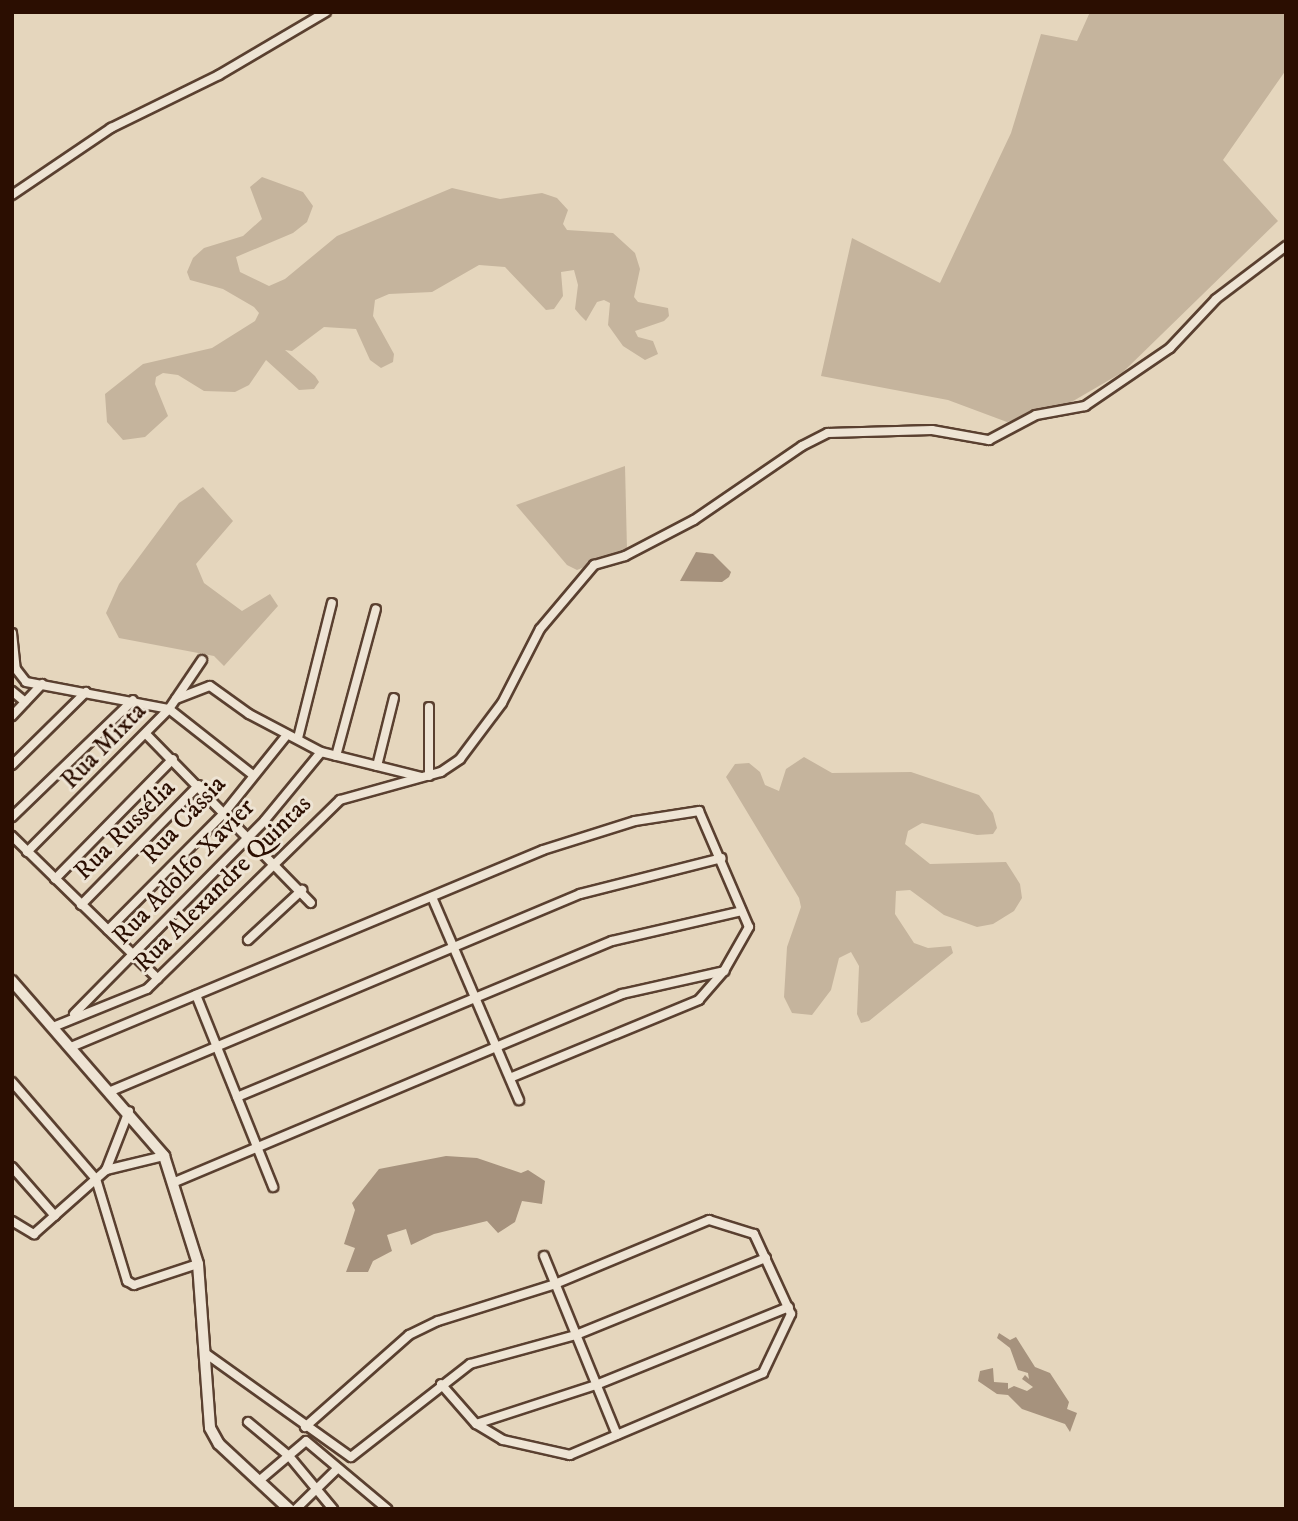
<!DOCTYPE html>
<meta charset="utf-8">
<style>
body{margin:0}
#map{position:relative;width:1298px;height:1521px;overflow:hidden;background:#e5d6bd;font-family:"IM FELL DW Pica",serif}
div>[style]{position:absolute}
.green>*{inset:0;background:#c5b49d}
.water>*{inset:0;background:#a6927d}
.roads{filter:drop-shadow(2px 0 #5a4030) drop-shadow(-2px 0 #5a4030) drop-shadow(0 2px #5a4030) drop-shadow(0 -2px #5a4030)}
.street>*{height:8px;margin:-4px;padding:0 4px;transform-origin:4px;border-radius:4px;background:#eee4d4}
.secondary>*{height:10px;margin:-5px;padding:0 5px;transform-origin:5px;border-radius:5px;background:#eee4d4}
span{translate:-50% -50%;white-space:nowrap;text-align:center;line-height:1.15;-webkit-text-stroke:6px #eee4d4;paint-order:stroke}
.street-label{font-size:26px;color:#2b0e01}
.frame{position:absolute;inset:0;border:14px solid #2b0e01;pointer-events:none}
</style>
<div id="map">
<div class="green">
<i style="clip-path:polygon(1090px 12px,1286px 12px,1286px 70px,1223px 160px,1278px 221px,1123px 372px,1068px 404px,1007px 422px,948px 400px,821px 376px,852px 238px,940px 283px,1011px 133px,1041px 34px,1077px 41px)"></i>
<i style="clip-path:polygon(262px 177px,303px 192px,313px 206px,307px 222px,293px 233px,236px 257px,240px 272px,269px 286px,285px 279px,337px 236px,452px 188px,500px 199px,542px 193px,557px 198px,568px 210px,563px 224px,567px 230px,613px 233px,635px 253px,640px 269px,634px 297px,638px 302px,668px 308px,669px 316px,664px 321px,635px 331px,638px 337px,653px 341px,658px 354px,645px 360px,623px 346px,608px 325px,610px 303px,604px 300px,597px 302px,586px 321px,580px 315px,575px 309px,578px 285px,574px 270px,561px 272px,563px 296px,554px 309px,546px 310px,505px 267px,479px 265px,432px 292px,389px 294px,375px 300px,373px 316px,394px 354px,393px 362px,381px 368px,370px 360px,356px 329px,324px 327px,292px 351px,285px 350px,315px 376px,319px 382px,314px 389px,299px 390px,266px 360px,249px 385px,235px 392px,204px 391px,178px 375px,163px 373px,156px 377px,155px 384px,168px 416px,145px 437px,123px 440px,107px 422px,105px 394px,143px 364px,212px 348px,255px 321px,259px 313px,254px 307px,223px 289px,190px 280px,187px 272px,193px 258px,204px 248px,243px 236px,262px 219px,250px 187px)"></i>
<i style="clip-path:polygon(625px 466px,627px 550px,577px 570px,567px 565px,516px 505px)"></i>
<i style="clip-path:polygon(203px 487px,233px 521px,196px 564px,204px 583px,242px 611px,270px 594px,278px 606px,224px 666px,214px 656px,119px 638px,106px 613px,119px 584px,179px 503px)"></i>
<i style="clip-path:polygon(804px 757px,832px 773px,911px 772px,979px 795px,993px 813px,997px 828px,993px 834px,977px 835px,922px 823px,908px 831px,905px 844px,930px 864px,1006px 862px,1020px 884px,1022px 898px,1014px 911px,993px 924px,977px 927px,944px 915px,910px 890px,896px 891px,895px 914px,914px 943px,928px 948px,951px 946px,953px 953px,869px 1021px,861px 1023px,857px 1014px,859px 966px,851px 952px,839px 958px,831px 990px,812px 1015px,792px 1013px,784px 997px,787px 947px,801px 907px,799px 898px,726px 777px,735px 764px,749px 763px,760px 772px,765px 785px,779px 791px,786px 769px)"></i>
</div>
<div class="water">
<i style="clip-path:polygon(696px 552px,713px 554px,731px 572px,729px 577px,722px 582px,680px 581px)"></i>
<i style="clip-path:polygon(446px 1156px,477px 1158px,521px 1173px,528px 1170px,545px 1181px,542px 1204px,522px 1201px,515px 1222px,498px 1233px,487px 1221px,434px 1234px,411px 1245px,406px 1229px,387px 1235px,392px 1251px,373px 1261px,368px 1272px,346px 1272px,355px 1248px,344px 1244px,355px 1210px,352px 1203px,379px 1169px)"></i>
<i style="clip-path:polygon(999px 1333px,1010px 1340px,1016px 1337px,1035px 1367px,1050px 1373px,1069px 1402px,1067px 1409px,1077px 1413px,1070px 1432px,1065px 1424px,1022px 1409px,1008px 1395px,997px 1394px,978px 1381px,980px 1371px,993px 1368px,994px 1382px,1008px 1383px,1008px 1389px,1014px 1386px,1027px 1391px,1033px 1387px,1022px 1379px,1025px 1375px,1029px 1379px,1028px 1373px,1018px 1370px,1010px 1348px,997px 1338px)"></i>
</div>
<div class="roads">
<div class="street">
<i style="left:12px;top:195px;width:120px;rotate:-34.1deg"></i>
<i style="left:111px;top:128px;width:120px;rotate:-26.1deg"></i>
<i style="left:219px;top:75px;width:124px;rotate:-30.5deg"></i>
<i style="left:12px;top:633px;width:36px;rotate:84deg"></i>
<i style="left:16px;top:669px;width:16px;rotate:52deg"></i>
<i style="left:26px;top:682px;width:146px;rotate:10.7deg"></i>
<i style="left:169px;top:709px;width:107px;rotate:38.2deg"></i>
<i style="left:12px;top:691px;width:17px;rotate:40deg"></i>
<i style="left:176px;top:699px;width:36px;rotate:-21deg"></i>
<i style="left:210px;top:686px;width:48px;rotate:35.7deg"></i>
<i style="left:249px;top:714px;width:81px;rotate:27.8deg"></i>
<i style="left:321px;top:752px;width:103px;rotate:14deg"></i>
<i style="left:12px;top:716px;width:44px;rotate:-46.8deg"></i>
<i style="left:146px;top:734px;width:236px;rotate:45.7deg"></i>
<i style="left:298px;top:738px;width:139px;rotate:-75.9deg"></i>
<i style="left:336px;top:756px;width:152px;rotate:-74.8deg"></i>
<i style="left:12px;top:765px;width:104px;rotate:-44.6deg"></i>
<i style="left:377px;top:766px;width:70px;rotate:-76deg"></i>
<i style="left:429px;top:776px;width:69px;rotate:-90deg"></i>
<i style="left:12px;top:817px;width:168px;rotate:-44deg"></i>
<i style="left:12px;top:836px;width:204px;rotate:44.4deg"></i>
<i style="left:27px;top:852px;width:202px;rotate:-45.2deg"></i>
<i style="left:169px;top:709px;width:59px;rotate:-56deg"></i>
<i style="left:55px;top:879px;width:168px;rotate:-45.5deg"></i>
<i style="left:432px;top:897px;width:221px;rotate:66.8deg"></i>
<i style="left:81px;top:905px;width:168px;rotate:-45.5deg"></i>
<i style="left:108px;top:930px;width:166px;rotate:-45.2deg"></i>
<i style="left:225px;top:812px;width:99px;rotate:-51.2deg"></i>
<i style="left:248px;top:940px;width:74px;rotate:-42.8deg"></i>
<i style="left:196px;top:995px;width:207px;rotate:68.1deg"></i>
<i style="left:74px;top:1014px;width:272px;rotate:-45.4deg"></i>
<i style="left:265px;top:820px;width:88px;rotate:-50.5deg"></i>
<i style="left:53px;top:1027px;width:101px;rotate:-22deg"></i>
<i style="left:147px;top:989px;width:270px;rotate:-44.4deg"></i>
<i style="left:340px;top:800px;width:105px;rotate:-15.5deg"></i>
<i style="left:441px;top:772px;width:23px;rotate:-34deg"></i>
<i style="left:460px;top:759px;width:70px;rotate:-53.1deg"></i>
<i style="left:502px;top:703px;width:83px;rotate:-62.8deg"></i>
<i style="left:540px;top:629px;width:84px;rotate:-49.8deg"></i>
<i style="left:594px;top:565px;width:32px;rotate:-16deg"></i>
<i style="left:625px;top:556px;width:78px;rotate:-27.6deg"></i>
<i style="left:694px;top:520px;width:131px;rotate:-34.4deg"></i>
<i style="left:802px;top:446px;width:29px;rotate:-27deg"></i>
<i style="left:828px;top:433px;width:104px;rotate:-1.7deg"></i>
<i style="left:932px;top:430px;width:58px;rotate:10deg"></i>
<i style="left:989px;top:440px;width:53px;rotate:-28deg"></i>
<i style="left:1036px;top:415px;width:50px;rotate:-10.4deg"></i>
<i style="left:1085px;top:406px;width:103px;rotate:-34.3deg"></i>
<i style="left:1170px;top:348px;width:67px;rotate:-46.8deg"></i>
<i style="left:1216px;top:299px;width:88px;rotate:-37.1deg"></i>
<i style="left:71px;top:1047px;width:511px;rotate:-22.65deg"></i>
<i style="left:543px;top:850px;width:96px;rotate:-17.5deg"></i>
<i style="left:635px;top:821px;width:65px;rotate:-8.9deg"></i>
<i style="left:699px;top:811px;width:126px;rotate:66.7deg"></i>
<i style="left:749px;top:927px;width:51px;rotate:119.6deg"></i>
<i style="left:724px;top:971px;width:38px;rotate:131deg"></i>
<i style="left:699px;top:1000px;width:204px;rotate:157.6deg"></i>
<i style="left:12px;top:1082px;width:128px;rotate:49.1deg"></i>
<i style="left:96px;top:1179px;width:107px;rotate:73.1deg"></i>
<i style="left:127px;top:1281px;width:8px;rotate:30deg"></i>
<i style="left:134px;top:1285px;width:67px;rotate:-18.2deg"></i>
<i style="left:111px;top:1091px;width:509px;rotate:-22.78deg"></i>
<i style="left:580px;top:894px;width:146px;rotate:-14.2deg"></i>
<i style="left:237px;top:1097px;width:406px;rotate:-22.6deg"></i>
<i style="left:612px;top:941px;width:133px;rotate:-13deg"></i>
<i style="left:12px;top:1167px;width:65px;rotate:48.7deg"></i>
<i style="left:106px;top:1170px;width:60px;rotate:-13.6deg"></i>
<i style="left:175px;top:1182px;width:485px;rotate:-22.8deg"></i>
<i style="left:622px;top:994px;width:105px;rotate:-12.7deg"></i>
<i style="left:12px;top:1221px;width:26px;rotate:31deg"></i>
<i style="left:34px;top:1234px;width:96px;rotate:-41.6deg"></i>
<i style="left:106px;top:1170px;width:63px;rotate:-68.7deg"></i>
<i style="left:544px;top:1256px;width:193px;rotate:67.8deg"></i>
<i style="left:205px;top:1353px;width:179px;rotate:35.5deg"></i>
<i style="left:351px;top:1457px;width:151px;rotate:-38deg"></i>
<i style="left:470px;top:1364px;width:110px;rotate:-15.3deg"></i>
<i style="left:576px;top:1335px;width:205px;rotate:-22.1deg"></i>
<i style="left:248px;top:1422px;width:53px;rotate:39.7deg"></i>
<i style="left:289px;top:1456px;width:69px;rotate:50.3deg"></i>
<i style="left:476px;top:1424px;width:126px;rotate:-18deg"></i>
<i style="left:596px;top:1385px;width:208px;rotate:-22deg"></i>
<i style="left:305px;top:1427px;width:139px;rotate:-41.5deg"></i>
<i style="left:409px;top:1335px;width:32px;rotate:-26deg"></i>
<i style="left:438px;top:1321px;width:123px;rotate:-17.5deg"></i>
<i style="left:555px;top:1284px;width:167px;rotate:-22.6deg"></i>
<i style="left:709px;top:1220px;width:47px;rotate:17.3deg"></i>
<i style="left:754px;top:1234px;width:88px;rotate:65.2deg"></i>
<i style="left:791px;top:1314px;width:65px;rotate:115.4deg"></i>
<i style="left:763px;top:1373px;width:210px;rotate:157deg"></i>
<i style="left:570px;top:1455px;width:69px;rotate:-167.4deg"></i>
<i style="left:503px;top:1440px;width:31px;rotate:-149deg"></i>
<i style="left:476px;top:1424px;width:53px;rotate:-131.2deg"></i>
<i style="left:260px;top:1480px;width:60px;rotate:-40.3deg"></i>
<i style="left:306px;top:1441px;width:106px;rotate:40deg"></i>
<i style="left:296px;top:1509px;width:56px;rotate:-44.3deg"></i>
</div>
<div class="secondary">
<i style="left:12px;top:981px;width:232px;rotate:49deg"></i>
<i style="left:164px;top:1156px;width:113px;rotate:72.5deg"></i>
<i style="left:198px;top:1264px;width:164px;rotate:85.8deg"></i>
<i style="left:210px;top:1428px;width:18px;rotate:61deg"></i>
<i style="left:219px;top:1444px;width:96px;rotate:42.9deg"></i>
</div>
</div>
<div class="street-label">
<span style="left:104px;top:746px;rotate:-46deg">Rua Mixta</span>
<span style="left:184px;top:820px;rotate:-47deg">Rua Cássia</span>
<span style="left:125px;top:830px;rotate:-45deg">Rua Russélia</span>
<span style="left:184px;top:872px;rotate:-46deg">Rua Adolfo Xavier</span>
<span style="left:223px;top:884px;rotate:-45deg">Rua Alexandre Quintas</span>
</div>
<div class="frame"></div>
</div>
